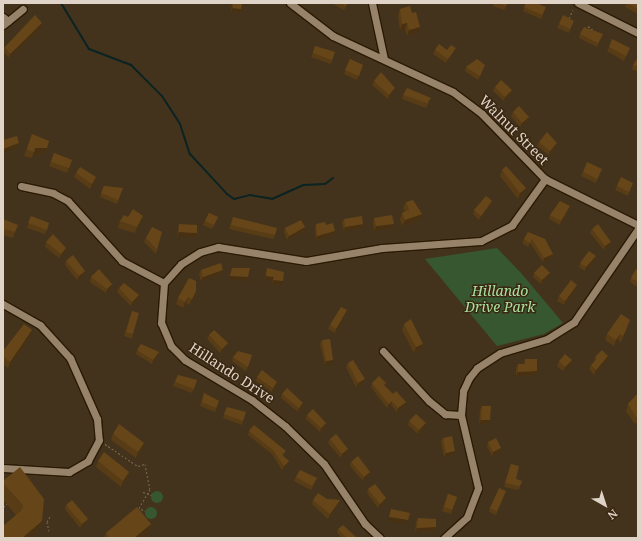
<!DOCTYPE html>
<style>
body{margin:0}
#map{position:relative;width:641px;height:541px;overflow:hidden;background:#44331c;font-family:"Noto Serif",serif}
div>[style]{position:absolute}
.green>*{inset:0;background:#365730}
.round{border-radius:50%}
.stream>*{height:2px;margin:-1px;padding:0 1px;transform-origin:1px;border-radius:1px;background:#0b2323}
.path>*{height:1px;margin-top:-0.5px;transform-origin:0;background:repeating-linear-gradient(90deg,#786955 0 2px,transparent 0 4px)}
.roads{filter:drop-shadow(1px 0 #2a1a04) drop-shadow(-1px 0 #2a1a04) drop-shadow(0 1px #2a1a04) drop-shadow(0 -1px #2a1a04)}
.minor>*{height:7px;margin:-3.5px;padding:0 3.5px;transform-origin:3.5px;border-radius:3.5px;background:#97836a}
.wall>*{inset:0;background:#583c16}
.shaded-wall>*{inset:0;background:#473112}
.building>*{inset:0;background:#664619}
span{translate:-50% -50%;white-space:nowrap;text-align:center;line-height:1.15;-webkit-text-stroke:3px #3a2812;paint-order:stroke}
.street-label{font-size:14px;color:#dfd4c7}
.park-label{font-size:14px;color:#aae1a1;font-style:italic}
.frame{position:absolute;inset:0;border:4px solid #dfd4c7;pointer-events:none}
.north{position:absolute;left:585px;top:485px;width:40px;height:40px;-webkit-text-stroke:3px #3a2812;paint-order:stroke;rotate:141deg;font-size:11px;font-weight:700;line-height:16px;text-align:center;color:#dfd4c7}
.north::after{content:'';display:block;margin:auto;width:14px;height:18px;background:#dfd4c7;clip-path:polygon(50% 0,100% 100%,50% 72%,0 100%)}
</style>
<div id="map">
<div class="green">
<i style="clip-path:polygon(497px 248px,521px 273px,563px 323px,544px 334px,497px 346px,425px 259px)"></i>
<i class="round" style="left:151px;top:491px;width:12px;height:12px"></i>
<i class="round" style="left:145px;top:507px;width:12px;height:12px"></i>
</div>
<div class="stream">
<i style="left:61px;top:3px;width:54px;rotate:58.7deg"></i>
<i style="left:89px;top:49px;width:45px;rotate:20.9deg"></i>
<i style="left:131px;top:65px;width:44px;rotate:45deg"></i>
<i style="left:162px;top:96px;width:33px;rotate:57deg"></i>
<i style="left:180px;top:124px;width:32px;rotate:72deg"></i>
<i style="left:190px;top:154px;width:54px;rotate:47.2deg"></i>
<i style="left:227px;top:194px;width:9px;rotate:36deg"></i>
<i style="left:234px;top:199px;width:16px;rotate:-14deg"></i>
<i style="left:250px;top:195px;width:22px;rotate:10deg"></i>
<i style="left:272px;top:199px;width:35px;rotate:-24deg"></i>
<i style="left:304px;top:185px;width:21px;rotate:-3deg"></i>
<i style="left:325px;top:184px;width:10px;rotate:-37deg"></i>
</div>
<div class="path">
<i style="left:569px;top:18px;width:9px;rotate:-63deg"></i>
<i style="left:588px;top:26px;width:11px;rotate:38deg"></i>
<i style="left:105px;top:444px;width:40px;rotate:34deg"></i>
<i style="left:138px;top:466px;width:7px;rotate:-16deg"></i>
<i style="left:145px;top:464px;width:25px;rotate:79deg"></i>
<i style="left:150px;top:489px;width:24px;rotate:120deg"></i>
<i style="left:143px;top:492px;width:9px;rotate:18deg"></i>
<i style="left:3px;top:507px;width:5px;rotate:-37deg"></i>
<i style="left:141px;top:509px;width:4px;rotate:27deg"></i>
<i style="left:49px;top:531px;width:9px;rotate:-103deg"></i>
<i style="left:47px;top:522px;width:8px;rotate:-60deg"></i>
</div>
<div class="roads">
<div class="minor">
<i style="left:290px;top:3px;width:54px;rotate:37.5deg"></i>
<i style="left:333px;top:36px;width:132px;rotate:25deg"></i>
<i style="left:453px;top:92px;width:36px;rotate:37deg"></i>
<i style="left:482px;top:114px;width:91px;rotate:45.9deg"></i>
<i style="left:545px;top:179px;width:104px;rotate:26.3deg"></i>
<i style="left:372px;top:3px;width:57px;rotate:77.9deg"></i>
<i style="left:578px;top:3px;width:67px;rotate:26.6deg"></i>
<i style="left:3px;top:17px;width:6px;rotate:39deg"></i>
<i style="left:8px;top:21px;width:6px;rotate:141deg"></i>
<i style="left:8px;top:21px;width:19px;rotate:-39deg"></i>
<i style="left:21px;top:186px;width:33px;rotate:12deg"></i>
<i style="left:53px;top:193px;width:17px;rotate:28deg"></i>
<i style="left:68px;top:201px;width:81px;rotate:48deg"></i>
<i style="left:122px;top:261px;width:47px;rotate:27.6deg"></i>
<i style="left:3px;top:304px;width:43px;rotate:29.6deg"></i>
<i style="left:40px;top:325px;width:45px;rotate:47.7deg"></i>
<i style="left:70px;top:358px;width:67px;rotate:66.1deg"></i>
<i style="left:97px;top:419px;width:21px;rotate:85deg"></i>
<i style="left:99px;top:440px;width:24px;rotate:118deg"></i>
<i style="left:88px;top:461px;width:22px;rotate:150deg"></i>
<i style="left:69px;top:472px;width:66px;rotate:-176.5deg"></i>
<i style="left:383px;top:351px;width:68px;rotate:47.4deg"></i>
<i style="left:429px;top:401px;width:21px;rotate:39deg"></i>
<i style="left:445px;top:414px;width:16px;rotate:4deg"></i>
<i style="left:380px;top:538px;width:21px;rotate:-137deg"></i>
<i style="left:365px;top:524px;width:73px;rotate:-124.3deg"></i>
<i style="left:324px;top:464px;width:54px;rotate:-135.7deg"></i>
<i style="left:285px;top:426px;width:42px;rotate:-141.8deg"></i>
<i style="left:252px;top:400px;width:78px;rotate:-149.2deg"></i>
<i style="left:185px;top:360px;width:20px;rotate:-135deg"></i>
<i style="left:171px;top:346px;width:25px;rotate:-113deg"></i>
<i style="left:161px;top:323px;width:40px;rotate:-85.7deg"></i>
<i style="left:164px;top:283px;width:25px;rotate:-48deg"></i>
<i style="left:181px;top:264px;width:22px;rotate:-32deg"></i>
<i style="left:200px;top:252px;width:19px;rotate:-16deg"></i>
<i style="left:218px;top:247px;width:89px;rotate:9deg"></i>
<i style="left:306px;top:261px;width:77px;rotate:-9.7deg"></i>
<i style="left:382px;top:248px;width:99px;rotate:-4deg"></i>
<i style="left:481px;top:241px;width:35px;rotate:-27deg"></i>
<i style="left:512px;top:225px;width:57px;rotate:-54.3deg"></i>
<i style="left:444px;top:538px;width:31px;rotate:-42deg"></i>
<i style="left:467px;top:517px;width:31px;rotate:-69deg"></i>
<i style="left:478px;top:488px;width:75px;rotate:-103.1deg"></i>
<i style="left:461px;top:415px;width:24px;rotate:-85deg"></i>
<i style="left:463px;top:391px;width:14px;rotate:-65deg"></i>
<i style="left:469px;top:378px;width:13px;rotate:-51deg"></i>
<i style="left:477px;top:368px;width:27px;rotate:-33deg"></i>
<i style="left:500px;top:353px;width:49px;rotate:-16.6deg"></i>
<i style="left:547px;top:339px;width:32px;rotate:-32deg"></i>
<i style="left:574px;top:322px;width:113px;rotate:-55.5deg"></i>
</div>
</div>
<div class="wall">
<i style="clip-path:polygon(232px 3px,242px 3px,240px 13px,231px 12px)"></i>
<i style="clip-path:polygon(331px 3px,348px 3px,344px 10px)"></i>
<i style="clip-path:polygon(494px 3px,508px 3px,504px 10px,493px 6px)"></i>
<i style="clip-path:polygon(526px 3px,546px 7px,541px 19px,523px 11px)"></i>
<i style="clip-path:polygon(626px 3px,638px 3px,638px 14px,625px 7px)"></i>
<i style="clip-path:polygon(400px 9px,412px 13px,418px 33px,407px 36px,405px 29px,400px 30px,398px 15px)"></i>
<i style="clip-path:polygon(559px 24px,572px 25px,569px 33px,557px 28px)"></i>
<i style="clip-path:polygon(41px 28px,9px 58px,3px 51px,5px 47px)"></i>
<i style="clip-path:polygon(580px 34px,603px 34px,597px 47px,579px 38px)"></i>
<i style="clip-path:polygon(315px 46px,335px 52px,331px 64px,311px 57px)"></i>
<i style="clip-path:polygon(609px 47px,630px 48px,624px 61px,607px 51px)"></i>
<i style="clip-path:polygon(435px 50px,447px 50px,454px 52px,446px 63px,433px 54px)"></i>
<i style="clip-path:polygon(638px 57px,638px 72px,632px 69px,633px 65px)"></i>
<i style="clip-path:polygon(350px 59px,363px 65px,357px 80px,344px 74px)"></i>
<i style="clip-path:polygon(466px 67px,483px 69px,478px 80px,465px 71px)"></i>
<i style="clip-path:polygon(374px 81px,394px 92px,388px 99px,372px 85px)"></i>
<i style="clip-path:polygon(495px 87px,512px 90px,511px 94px,504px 101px,493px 91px)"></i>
<i style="clip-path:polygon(403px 95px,429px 102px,426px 108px,402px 99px)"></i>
<i style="clip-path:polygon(513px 112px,529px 117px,527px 121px,520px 127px,511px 116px)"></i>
<i style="clip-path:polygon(32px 134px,47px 148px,44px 154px,33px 155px,32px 158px,24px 156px)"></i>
<i style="clip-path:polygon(539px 142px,555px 147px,549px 155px,537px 146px)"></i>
<i style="clip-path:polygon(54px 153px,72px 160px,67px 173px,49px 166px)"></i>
<i style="clip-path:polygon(602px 169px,596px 183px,581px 176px,583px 172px)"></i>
<i style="clip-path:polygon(502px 170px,526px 188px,523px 194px,518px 199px,500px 176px)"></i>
<i style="clip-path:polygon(76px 173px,96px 177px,95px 181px,90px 189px,74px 177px)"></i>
<i style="clip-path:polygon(633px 183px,628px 196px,615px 190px,617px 186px)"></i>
<i style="clip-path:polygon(104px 186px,123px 188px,117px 204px,100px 197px)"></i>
<i style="clip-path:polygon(492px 201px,490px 205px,479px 220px,473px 214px,474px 210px)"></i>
<i style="clip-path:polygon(406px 202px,422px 214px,420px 220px,402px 226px,400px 219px,402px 213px,405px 212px,403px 208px)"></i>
<i style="clip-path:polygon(568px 211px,560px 225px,549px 219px,550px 215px)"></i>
<i style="clip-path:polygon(209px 213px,218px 217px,212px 229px,203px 225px)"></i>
<i style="clip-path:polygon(31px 216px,49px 223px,45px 234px,27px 228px)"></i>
<i style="clip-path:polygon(128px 217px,141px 222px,135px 233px,118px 228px,120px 221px)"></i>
<i style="clip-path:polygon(233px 217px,275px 235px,273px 239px,229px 229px)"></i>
<i style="clip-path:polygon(374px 218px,392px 228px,374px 231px,373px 222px)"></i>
<i style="clip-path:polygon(3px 219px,15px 232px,13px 238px,3px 235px)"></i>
<i style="clip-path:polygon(344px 219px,363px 224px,362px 228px,344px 231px,342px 223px)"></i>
<i style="clip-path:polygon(179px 224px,197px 233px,195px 237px,177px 237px,178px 229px)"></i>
<i style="clip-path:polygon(316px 224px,326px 225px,334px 235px,316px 240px,315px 228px)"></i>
<i style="clip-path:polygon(305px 227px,303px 231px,287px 240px,284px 232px,285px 228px)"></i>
<i style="clip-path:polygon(592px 229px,609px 246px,604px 250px,590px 233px)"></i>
<i style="clip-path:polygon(528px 232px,553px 254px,551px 258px,543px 262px,530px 243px,528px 247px,522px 243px)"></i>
<i style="clip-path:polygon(146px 238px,157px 250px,156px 254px,144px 242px)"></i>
<i style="clip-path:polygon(46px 242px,66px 248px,65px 252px,59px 258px,45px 247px)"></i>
<i style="clip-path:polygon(595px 260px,585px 271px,579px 267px,580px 263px)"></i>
<i style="clip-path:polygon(66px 261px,85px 271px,83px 275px,77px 280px,65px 265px)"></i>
<i style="clip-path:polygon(267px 268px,281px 285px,272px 284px,272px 281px,265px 280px,266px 272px)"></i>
<i style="clip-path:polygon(201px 270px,222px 274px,201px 281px,199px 274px)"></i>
<i style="clip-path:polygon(638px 270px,638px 286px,637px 287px,630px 282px,631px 278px)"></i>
<i style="clip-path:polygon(534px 273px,548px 277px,541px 284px,533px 277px)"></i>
<i style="clip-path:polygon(91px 277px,112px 284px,111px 288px,106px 293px,90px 282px)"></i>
<i style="clip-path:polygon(119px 288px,138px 300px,131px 306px,117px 292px)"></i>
<i style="clip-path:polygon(576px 289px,564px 305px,557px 301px,559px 296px)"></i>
<i style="clip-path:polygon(196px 291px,194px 297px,189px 305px,186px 303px,183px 308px,176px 304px,178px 298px)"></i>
<i style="clip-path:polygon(347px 310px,346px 314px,335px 333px,328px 329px,330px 325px)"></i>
<i style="clip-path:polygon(132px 311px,133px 334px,132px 339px,124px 336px)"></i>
<i style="clip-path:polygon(404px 324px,421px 350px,414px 353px,402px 330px)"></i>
<i style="clip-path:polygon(628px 326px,621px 342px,618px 340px,614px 346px,605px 340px,607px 334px)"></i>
<i style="clip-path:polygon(209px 335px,226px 347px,220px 353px,207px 339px)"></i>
<i style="clip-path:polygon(30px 337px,8px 368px,3px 364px,3px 351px)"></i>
<i style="clip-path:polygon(322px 340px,332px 365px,325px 365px,320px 344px)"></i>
<i style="clip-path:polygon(137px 350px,159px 352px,157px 356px,152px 364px,136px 354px)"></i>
<i style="clip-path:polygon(252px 355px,246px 371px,232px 361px,233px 357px)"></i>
<i style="clip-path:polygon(595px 357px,607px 360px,594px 375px,589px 369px,591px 365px,594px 362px,594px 361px)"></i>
<i style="clip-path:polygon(525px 359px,536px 375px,516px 376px,516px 368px,518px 364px,524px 364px)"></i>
<i style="clip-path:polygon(572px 360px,570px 365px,563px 371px,557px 366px,559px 361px)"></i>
<i style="clip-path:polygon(348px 363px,363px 383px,356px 387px,346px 367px)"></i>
<i style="clip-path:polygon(178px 375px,197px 380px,192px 393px,173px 386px)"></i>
<i style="clip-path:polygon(257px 377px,277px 382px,276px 386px,272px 392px,256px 381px)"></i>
<i style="clip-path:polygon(372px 383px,385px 386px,393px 394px,406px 402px,404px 407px,397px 412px,391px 405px,387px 408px,371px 387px)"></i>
<i style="clip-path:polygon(204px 393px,219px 401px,215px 412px,200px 406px)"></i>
<i style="clip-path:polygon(282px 394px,302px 407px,298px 412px,281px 398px)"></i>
<i style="clip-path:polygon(638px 395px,638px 424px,634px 423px,626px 411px,628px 404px)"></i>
<i style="clip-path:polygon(482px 406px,488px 424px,479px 424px,480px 410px)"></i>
<i style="clip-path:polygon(227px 407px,243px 421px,242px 425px,223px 418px)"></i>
<i style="clip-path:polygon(307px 415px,326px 423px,325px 427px,320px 432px,306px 419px)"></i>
<i style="clip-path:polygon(409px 421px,424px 428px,418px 434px,408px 425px)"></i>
<i style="clip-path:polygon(249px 431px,284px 455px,283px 456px,289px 461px,287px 465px,282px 470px,272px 454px,248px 435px)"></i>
<i style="clip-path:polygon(113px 434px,142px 449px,136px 458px,111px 440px)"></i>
<i style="clip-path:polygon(443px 438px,454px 455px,444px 457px,441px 442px)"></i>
<i style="clip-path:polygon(330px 439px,348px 449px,347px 453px,341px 458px,328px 443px)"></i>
<i style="clip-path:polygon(488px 442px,500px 453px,492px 456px,487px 446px)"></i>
<i style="clip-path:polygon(98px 461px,129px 472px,127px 478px,121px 487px,96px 467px)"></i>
<i style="clip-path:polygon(351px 462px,370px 472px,368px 476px,363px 481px,350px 466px)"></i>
<i style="clip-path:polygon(511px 464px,516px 479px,520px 486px,519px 490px,504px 487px)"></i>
<i style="clip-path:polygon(296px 477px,317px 478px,311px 490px,294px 481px)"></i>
<i style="clip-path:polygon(3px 481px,42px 521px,37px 533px,32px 538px,3px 538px,16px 515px,3px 500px)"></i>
<i style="clip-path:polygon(368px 489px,385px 502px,378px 508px,367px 493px)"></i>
<i style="clip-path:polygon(506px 491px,496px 515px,489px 512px,490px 508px)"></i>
<i style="clip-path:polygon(448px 494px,457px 497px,451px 514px,442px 511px)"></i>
<i style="clip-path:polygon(327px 499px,340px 500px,338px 504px,328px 519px,312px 504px,313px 500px)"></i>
<i style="clip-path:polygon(66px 505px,88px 519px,86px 523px,80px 528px,65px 509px)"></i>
<i style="clip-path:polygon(418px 518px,436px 527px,434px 531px,415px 532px,416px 522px)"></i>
<i style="clip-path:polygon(151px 524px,147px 536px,144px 538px,104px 538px,106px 533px)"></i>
<i style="clip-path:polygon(338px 529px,357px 538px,342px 538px,337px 533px)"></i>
</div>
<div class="shaded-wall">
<i style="clip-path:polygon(233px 8px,241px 9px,240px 13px,231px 12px)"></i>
<i style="clip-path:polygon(42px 23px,41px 28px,9px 58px,10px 54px)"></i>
<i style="clip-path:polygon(407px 23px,405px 29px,400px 30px,402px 24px)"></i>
<i style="clip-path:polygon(420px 27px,418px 33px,407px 36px,409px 30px)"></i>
<i style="clip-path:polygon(456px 48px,454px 52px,446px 63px,448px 59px)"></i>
<i style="clip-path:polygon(395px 88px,394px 92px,388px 99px,389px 95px)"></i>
<i style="clip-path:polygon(512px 90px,511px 94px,504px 101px,505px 97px)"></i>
<i style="clip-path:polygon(529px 117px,527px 121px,520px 127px,522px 123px)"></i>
<i style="clip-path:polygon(19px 143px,17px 148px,3px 153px,3px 149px)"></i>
<i style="clip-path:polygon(557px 143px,555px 147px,549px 155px,550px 151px)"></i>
<i style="clip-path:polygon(35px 148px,47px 148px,44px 154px,33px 155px)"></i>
<i style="clip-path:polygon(96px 177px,95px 181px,90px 189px,92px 184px)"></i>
<i style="clip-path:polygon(526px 188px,523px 194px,518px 199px,520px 193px)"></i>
<i style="clip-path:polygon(492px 201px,490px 205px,479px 220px,481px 216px)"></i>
<i style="clip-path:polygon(570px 206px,568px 211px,560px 225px,561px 221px)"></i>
<i style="clip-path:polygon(422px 214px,420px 220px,402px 226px,405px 220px)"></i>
<i style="clip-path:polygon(143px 216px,141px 222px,135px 233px,137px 227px)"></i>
<i style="clip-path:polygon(363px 224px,362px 228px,344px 231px,345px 227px)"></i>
<i style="clip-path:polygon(394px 224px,392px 228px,374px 231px,376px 226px)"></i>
<i style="clip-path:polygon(305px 227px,303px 231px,287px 240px,289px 236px)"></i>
<i style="clip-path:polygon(335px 231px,334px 235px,316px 240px,317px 236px)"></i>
<i style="clip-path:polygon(179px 232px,197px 233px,195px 237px,177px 237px)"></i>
<i style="clip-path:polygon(611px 242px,609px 246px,604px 250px,605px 246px)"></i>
<i style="clip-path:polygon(66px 248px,65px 252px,59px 258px,61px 254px)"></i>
<i style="clip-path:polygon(553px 254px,551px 258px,543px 262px,544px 258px)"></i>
<i style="clip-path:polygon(596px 256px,595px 260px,585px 271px,586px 267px)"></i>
<i style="clip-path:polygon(223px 270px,222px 274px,201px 281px,203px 277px)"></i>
<i style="clip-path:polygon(85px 271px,83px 275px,77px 280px,79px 276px)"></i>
<i style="clip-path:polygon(550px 273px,548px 277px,541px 284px,542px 280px)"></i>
<i style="clip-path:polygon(230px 276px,248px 277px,247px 281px,229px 280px)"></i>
<i style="clip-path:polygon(266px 276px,274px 277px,272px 281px,265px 280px)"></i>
<i style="clip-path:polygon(273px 280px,283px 281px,281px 285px,272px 284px)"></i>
<i style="clip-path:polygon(112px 284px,111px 288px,106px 293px,107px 289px)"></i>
<i style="clip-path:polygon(577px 285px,576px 289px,564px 305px,565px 301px)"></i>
<i style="clip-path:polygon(196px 291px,194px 297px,189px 305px)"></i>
<i style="clip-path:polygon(139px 295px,138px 300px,131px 306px,132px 302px)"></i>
<i style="clip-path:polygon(188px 297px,186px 303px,183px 308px,185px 302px)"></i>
<i style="clip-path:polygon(347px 310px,346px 314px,335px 333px,336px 329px)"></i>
<i style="clip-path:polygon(32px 330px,30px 337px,8px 368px,10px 362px)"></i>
<i style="clip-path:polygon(620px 334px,618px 340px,614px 346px,616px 340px)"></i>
<i style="clip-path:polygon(228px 343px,226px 347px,220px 353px,222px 349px)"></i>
<i style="clip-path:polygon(423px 344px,421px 350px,414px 353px,416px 347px)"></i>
<i style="clip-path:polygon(159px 352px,157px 356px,152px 364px,153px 360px)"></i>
<i style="clip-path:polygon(608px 356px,607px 360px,594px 375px,596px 370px)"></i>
<i style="clip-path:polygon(333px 360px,332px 365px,325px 365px,326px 361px)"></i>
<i style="clip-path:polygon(572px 360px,570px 365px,563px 371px,565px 367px)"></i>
<i style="clip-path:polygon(537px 371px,536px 375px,516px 376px,518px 372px)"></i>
<i style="clip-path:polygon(365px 379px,363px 383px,356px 387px,358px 383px)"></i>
<i style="clip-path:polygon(277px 382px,276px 386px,272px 392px,273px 388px)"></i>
<i style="clip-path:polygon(392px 401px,391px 405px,387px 408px,389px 404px)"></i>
<i style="clip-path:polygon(406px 402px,404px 407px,397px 412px,398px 408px)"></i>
<i style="clip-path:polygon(303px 403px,302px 407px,298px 412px,299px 408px)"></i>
<i style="clip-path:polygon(481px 420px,490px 420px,488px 424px,479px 424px)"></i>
<i style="clip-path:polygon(326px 423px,325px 427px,320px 432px,321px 428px)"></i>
<i style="clip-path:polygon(426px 423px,424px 428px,418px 434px,419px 430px)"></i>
<i style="clip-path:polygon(144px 443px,142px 449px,136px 458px,138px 452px)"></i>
<i style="clip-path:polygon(501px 448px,500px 453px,492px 456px,493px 452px)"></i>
<i style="clip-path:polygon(348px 449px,347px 453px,341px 458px,342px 454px)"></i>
<i style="clip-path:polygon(455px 451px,454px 455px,444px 457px,446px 453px)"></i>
<i style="clip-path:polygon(289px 461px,287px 465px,282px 470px,284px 466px)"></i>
<i style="clip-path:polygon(129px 472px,127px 478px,121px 487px,123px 481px)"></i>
<i style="clip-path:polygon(370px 472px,368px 476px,363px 481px,364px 477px)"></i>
<i style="clip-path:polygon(386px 498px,385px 502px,378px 508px,380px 504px)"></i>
<i style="clip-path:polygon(340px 500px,338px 504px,328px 519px,330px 514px)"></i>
<i style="clip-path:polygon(389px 517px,408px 520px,406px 524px,388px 521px)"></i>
<i style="clip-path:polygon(88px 519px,86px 523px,80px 528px,82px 524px)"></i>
<i style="clip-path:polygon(42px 521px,37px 533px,32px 538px,22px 538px)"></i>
<i style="clip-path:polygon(151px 524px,147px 536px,144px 538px,134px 538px)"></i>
<i style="clip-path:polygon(436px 527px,434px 531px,415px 532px,417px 528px)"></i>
</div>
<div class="building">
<i style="clip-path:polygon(233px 3px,242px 3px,241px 9px,233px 8px)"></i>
<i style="clip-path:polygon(340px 3px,347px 3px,346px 6px)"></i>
<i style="clip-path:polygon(498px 3px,507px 3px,506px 6px)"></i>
<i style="clip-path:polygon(526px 3px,536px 3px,546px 7px,542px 15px,524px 7px)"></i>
<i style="clip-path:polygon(627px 3px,638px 3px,638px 9px)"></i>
<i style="clip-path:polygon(410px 6px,412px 13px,416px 12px,420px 27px,409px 30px,407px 23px,402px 24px,400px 9px)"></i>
<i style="clip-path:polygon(35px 15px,42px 23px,10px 54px,5px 47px)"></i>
<i style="clip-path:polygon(563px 15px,574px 21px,570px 29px,559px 24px)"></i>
<i style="clip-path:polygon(584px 27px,603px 34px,598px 43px,580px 34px)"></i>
<i style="clip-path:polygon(612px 39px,630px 48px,626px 56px,609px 47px)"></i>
<i style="clip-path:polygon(439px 44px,447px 50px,451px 45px,456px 48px,448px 59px,435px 50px)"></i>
<i style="clip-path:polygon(315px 46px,335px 52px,332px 60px,313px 53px)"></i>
<i style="clip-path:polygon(638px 57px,638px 67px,633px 65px)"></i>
<i style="clip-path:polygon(350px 59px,363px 65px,359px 76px,345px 70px)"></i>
<i style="clip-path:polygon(477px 59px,485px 65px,480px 76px,466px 67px)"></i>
<i style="clip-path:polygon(381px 72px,395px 88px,389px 95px,374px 81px)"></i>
<i style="clip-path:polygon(501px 80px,512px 90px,505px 97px,495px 87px)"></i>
<i style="clip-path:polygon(407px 88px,431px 98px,427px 103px,403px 95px)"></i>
<i style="clip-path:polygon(519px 106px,529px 117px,522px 123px,513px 112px)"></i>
<i style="clip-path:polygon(547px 132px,557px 143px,550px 151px,539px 142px)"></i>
<i style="clip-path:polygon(32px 134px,49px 141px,47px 148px,35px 148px,34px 152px,27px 149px)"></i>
<i style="clip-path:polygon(17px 136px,19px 143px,3px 149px,3px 140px)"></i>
<i style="clip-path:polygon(54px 153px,72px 160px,69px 168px,51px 162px)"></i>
<i style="clip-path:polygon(587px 162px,602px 169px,597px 179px,583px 172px)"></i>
<i style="clip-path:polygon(506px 166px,526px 188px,520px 193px,502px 170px)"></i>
<i style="clip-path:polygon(80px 167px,96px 177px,92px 184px,76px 173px)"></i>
<i style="clip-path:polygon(621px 177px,633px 183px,629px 192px,617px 186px)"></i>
<i style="clip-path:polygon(104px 186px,123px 188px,118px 200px,101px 193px)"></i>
<i style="clip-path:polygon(486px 196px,492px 201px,481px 216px,474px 210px)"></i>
<i style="clip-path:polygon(413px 200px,422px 214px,405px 220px,402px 213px,409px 210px,406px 202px)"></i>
<i style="clip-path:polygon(560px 201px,570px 206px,561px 221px,550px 215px)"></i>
<i style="clip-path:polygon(133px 209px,143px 216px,137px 227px,120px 221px,124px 215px,128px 217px)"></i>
<i style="clip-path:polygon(209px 213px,218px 217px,214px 225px,205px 221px)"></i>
<i style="clip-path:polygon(392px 215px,394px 224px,376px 226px,374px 218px)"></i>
<i style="clip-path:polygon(31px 216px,49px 223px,47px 230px,28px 223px)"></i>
<i style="clip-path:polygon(362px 216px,363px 224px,345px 227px,344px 219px)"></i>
<i style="clip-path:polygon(233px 217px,277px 228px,275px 235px,231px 225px)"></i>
<i style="clip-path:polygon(3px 219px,18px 225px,15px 232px,5px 229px,3px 235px)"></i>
<i style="clip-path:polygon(301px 220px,305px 227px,289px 236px,285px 228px)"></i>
<i style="clip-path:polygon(325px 222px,326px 225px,333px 223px,335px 231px,317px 236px,316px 224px)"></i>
<i style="clip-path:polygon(179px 224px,197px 225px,197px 233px,179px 232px)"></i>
<i style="clip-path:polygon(598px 224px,611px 242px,605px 246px,592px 229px)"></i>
<i style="clip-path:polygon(152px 227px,162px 232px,157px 250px,146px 238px)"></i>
<i style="clip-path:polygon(528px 232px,545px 239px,553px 254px,544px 258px,532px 239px,530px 243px,524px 239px)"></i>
<i style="clip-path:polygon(53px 234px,66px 248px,61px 254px,46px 242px)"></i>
<i style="clip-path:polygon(589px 251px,596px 256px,586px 267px,580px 263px)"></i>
<i style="clip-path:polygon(73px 255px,85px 271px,79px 276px,66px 261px)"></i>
<i style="clip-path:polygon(221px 263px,223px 270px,203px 277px,201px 270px)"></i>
<i style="clip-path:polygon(542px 265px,550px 273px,542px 280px,534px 273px)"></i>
<i style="clip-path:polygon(232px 268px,250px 268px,248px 277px,230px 276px)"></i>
<i style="clip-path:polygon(267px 268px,284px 272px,283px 281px,273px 280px,274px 277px,266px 276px)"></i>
<i style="clip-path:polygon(99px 269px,112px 284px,107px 289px,91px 277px)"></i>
<i style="clip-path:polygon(636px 269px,638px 270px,638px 282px,631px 278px)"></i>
<i style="clip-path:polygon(189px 278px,196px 281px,196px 291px,192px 299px,188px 297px,185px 302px,178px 298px)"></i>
<i style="clip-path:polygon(571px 280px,577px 285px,565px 301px,559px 296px)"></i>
<i style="clip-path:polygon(124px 283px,139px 295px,132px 302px,119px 288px)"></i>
<i style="clip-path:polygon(341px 307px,347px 310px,336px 329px,330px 325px)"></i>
<i style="clip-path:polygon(132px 311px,139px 313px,133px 334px,126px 332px)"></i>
<i style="clip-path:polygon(621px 314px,630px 320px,623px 336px,620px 334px,616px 340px,607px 334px)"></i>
<i style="clip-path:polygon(411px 319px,423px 344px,416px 347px,404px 324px)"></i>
<i style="clip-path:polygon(24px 324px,32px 330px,10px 362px,3px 356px,3px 351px)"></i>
<i style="clip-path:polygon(214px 330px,228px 343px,222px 349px,209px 335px)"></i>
<i style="clip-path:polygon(330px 339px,333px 360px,326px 361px,322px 340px)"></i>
<i style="clip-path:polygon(141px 344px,159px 352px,153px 360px,137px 350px)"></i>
<i style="clip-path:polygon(602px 350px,608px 356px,596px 370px,591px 365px,597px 359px,595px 357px)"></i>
<i style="clip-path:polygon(238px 351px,252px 355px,248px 367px,233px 357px)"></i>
<i style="clip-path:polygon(565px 354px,572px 360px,565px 367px,559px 361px)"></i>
<i style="clip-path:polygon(525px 359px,537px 359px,537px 371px,518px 372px,518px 364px,525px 364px)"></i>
<i style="clip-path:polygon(353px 360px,365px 379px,358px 383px,348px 363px)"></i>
<i style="clip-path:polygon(262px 370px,277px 382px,273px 388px,257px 377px)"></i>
<i style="clip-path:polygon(178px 375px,197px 380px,194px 389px,175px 382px)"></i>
<i style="clip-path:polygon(379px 376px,386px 383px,384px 385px,393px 394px,396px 391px,406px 402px,398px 408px,392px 401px,389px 404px,372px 383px)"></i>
<i style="clip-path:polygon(287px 388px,303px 403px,299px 408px,282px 394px)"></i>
<i style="clip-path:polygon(204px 393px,219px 401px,216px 408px,202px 402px)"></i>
<i style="clip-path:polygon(636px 395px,638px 395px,638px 417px,636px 417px,628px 404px)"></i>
<i style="clip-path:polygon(482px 406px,491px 406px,490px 420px,481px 420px)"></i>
<i style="clip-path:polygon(227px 407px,246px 412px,243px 421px,224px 414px)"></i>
<i style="clip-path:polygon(313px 409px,326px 423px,321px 428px,307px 415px)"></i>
<i style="clip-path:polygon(416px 414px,426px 423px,419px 430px,409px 421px)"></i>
<i style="clip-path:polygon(119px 424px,144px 443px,138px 452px,113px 434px)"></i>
<i style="clip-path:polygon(254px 425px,286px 451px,282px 455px,289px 461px,284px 466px,273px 450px,249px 431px)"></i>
<i style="clip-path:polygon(336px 434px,348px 449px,342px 454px,330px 439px)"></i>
<i style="clip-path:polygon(452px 436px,455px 451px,446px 453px,443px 438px)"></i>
<i style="clip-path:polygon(496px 438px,501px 448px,493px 452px,488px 442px)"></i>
<i style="clip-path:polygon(104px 452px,129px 472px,123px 481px,98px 461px)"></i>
<i style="clip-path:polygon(358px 456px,370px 472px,364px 477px,351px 462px)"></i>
<i style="clip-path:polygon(511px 464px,519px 466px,516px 479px,522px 481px,520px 486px,505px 483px)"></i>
<i style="clip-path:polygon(20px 467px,44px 499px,42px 521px,22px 538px,3px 538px,3px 526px,22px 510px,23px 505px,3px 483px,3px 481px)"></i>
<i style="clip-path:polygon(300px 470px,317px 478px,312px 486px,296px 477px)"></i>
<i style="clip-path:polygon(375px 484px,386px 498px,380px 504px,368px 489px)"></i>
<i style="clip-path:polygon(499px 488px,506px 491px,497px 511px,490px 508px)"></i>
<i style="clip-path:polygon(318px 493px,327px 499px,340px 500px,330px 514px,313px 500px)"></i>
<i style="clip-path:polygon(448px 494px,457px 497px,452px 510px,444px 507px)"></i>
<i style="clip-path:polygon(72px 500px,88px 519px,82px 524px,66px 505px)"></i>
<i style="clip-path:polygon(137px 507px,151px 524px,134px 538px,110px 538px,106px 533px)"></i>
<i style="clip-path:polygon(391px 509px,410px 513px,408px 520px,389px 517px)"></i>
<i style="clip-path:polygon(418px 518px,436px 519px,436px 527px,417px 528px)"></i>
<i style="clip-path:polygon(343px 525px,357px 538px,347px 538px,338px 529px)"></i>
</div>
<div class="street-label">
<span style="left:514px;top:130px;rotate:45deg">Walnut Street</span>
<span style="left:232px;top:373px;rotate:33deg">Hillando Drive</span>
</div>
<div class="park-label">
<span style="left:500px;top:299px">Hillando<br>Drive Park</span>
</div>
<div class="frame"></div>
<div class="north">N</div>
</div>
